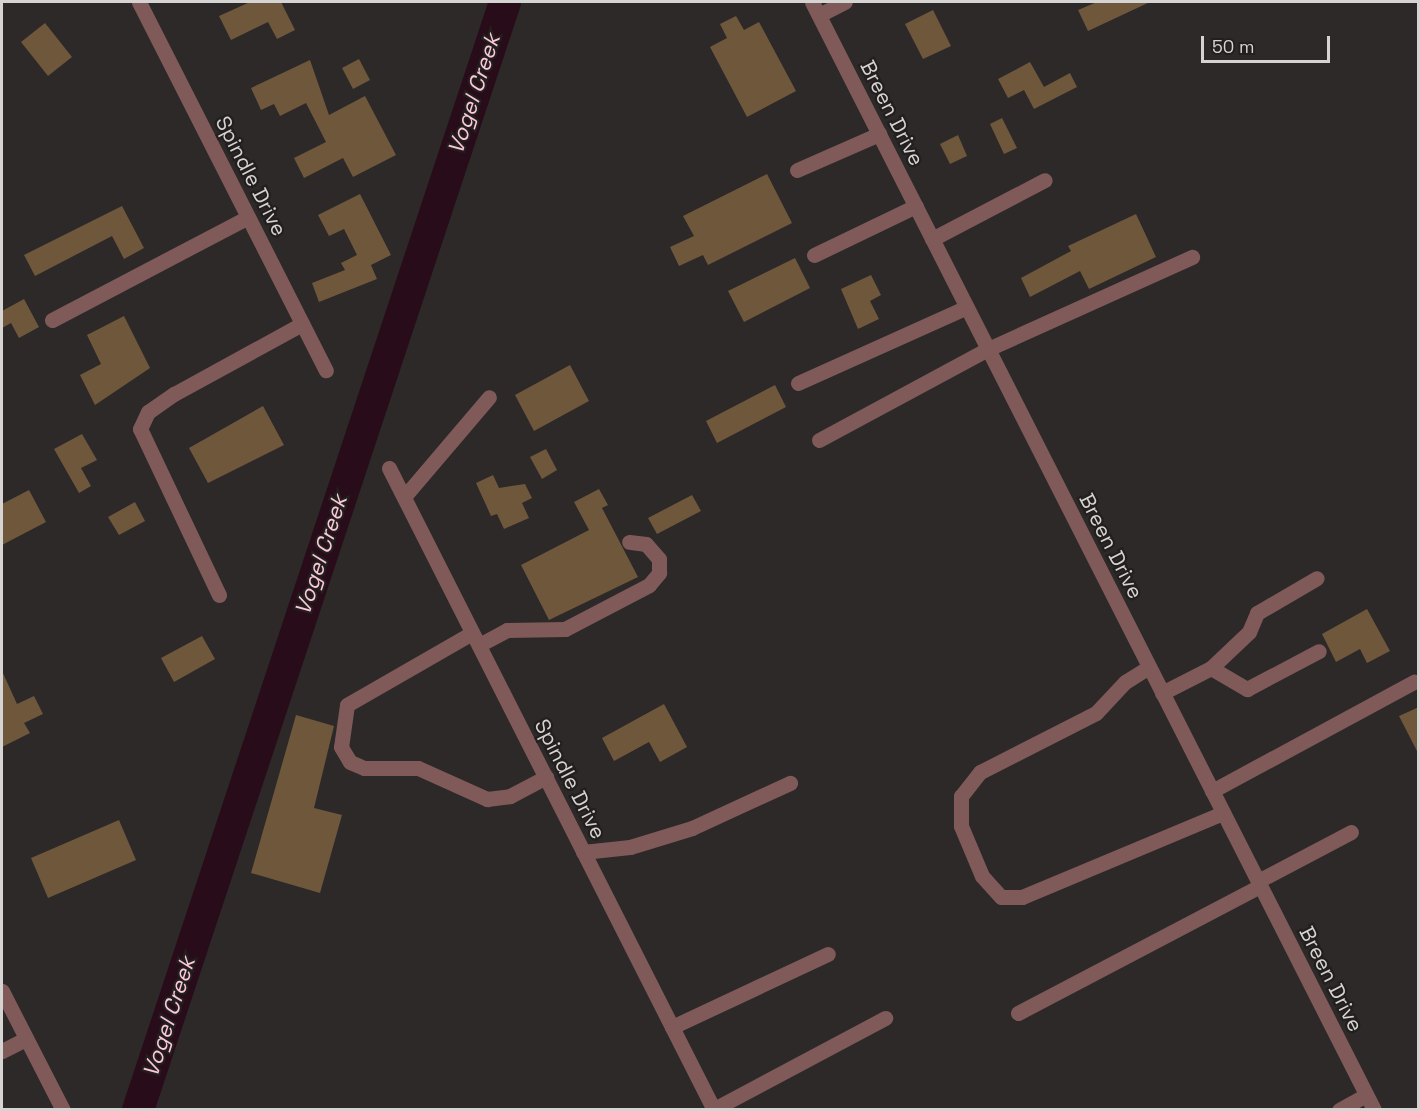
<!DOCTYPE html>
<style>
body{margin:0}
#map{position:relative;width:1420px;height:1111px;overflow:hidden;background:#2c2928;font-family:"Space Grotesk",sans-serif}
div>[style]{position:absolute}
.river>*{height:32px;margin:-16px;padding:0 16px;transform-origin:16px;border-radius:16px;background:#290c19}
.building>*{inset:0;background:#6f573c}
.minor>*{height:15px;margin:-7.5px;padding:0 7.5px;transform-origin:7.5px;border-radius:7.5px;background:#7f5a59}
span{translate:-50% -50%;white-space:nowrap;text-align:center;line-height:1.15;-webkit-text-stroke:4.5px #221f1e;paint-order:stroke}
.street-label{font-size:21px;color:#d6d4d3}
.water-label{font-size:22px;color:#fdc8db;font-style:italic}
.frame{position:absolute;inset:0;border:3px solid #d6d4d3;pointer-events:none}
.scale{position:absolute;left:1201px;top:36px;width:129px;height:27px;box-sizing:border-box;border:3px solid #d6d4d3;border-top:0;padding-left:8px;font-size:18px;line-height:21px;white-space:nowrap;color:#d6d4d3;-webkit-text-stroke:4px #221f1e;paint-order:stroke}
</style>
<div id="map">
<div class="river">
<i style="left:138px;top:1110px;width:1167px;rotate:-71.67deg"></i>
</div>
<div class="building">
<i style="clip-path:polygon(250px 2px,281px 2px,295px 30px,277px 39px,268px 22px,231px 40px,219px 16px)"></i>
<i style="clip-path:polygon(1097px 2px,1150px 2px,1088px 31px,1078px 10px)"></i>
<i style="clip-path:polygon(933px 10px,951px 46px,923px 59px,905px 24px)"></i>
<i style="clip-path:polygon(736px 16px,744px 30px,759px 22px,796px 91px,747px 117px,710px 47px,727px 38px,720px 24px)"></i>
<i style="clip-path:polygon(45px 23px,72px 57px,48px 76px,21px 42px)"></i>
<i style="clip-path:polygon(359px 59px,370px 80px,353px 89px,342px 68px)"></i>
<i style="clip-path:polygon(310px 60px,329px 115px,365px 96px,396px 155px,353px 177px,343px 158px,304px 178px,294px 158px,326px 142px,306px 103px,280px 116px,274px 104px,261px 110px,251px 88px)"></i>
<i style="clip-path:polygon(1030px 62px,1044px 87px,1070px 73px,1077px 87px,1034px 109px,1024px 90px,1008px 98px,998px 79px)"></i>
<i style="clip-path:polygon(1002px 118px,1017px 148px,1004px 154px,990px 124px)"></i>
<i style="clip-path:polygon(958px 135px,967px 156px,950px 164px,940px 144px)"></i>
<i style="clip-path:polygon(767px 174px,792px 223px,708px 265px,703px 255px,679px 266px,670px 247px,694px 236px,683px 216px)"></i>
<i style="clip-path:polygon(360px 194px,391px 255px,371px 265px,377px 279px,319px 302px,312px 283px,345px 270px,341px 263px,357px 255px,344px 229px,329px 236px,318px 215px)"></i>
<i style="clip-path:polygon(122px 206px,144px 248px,124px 259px,112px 236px,35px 276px,24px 255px)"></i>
<i style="clip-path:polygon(1136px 214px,1156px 257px,1089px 289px,1080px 271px,1030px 297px,1021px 278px,1071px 251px,1068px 246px)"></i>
<i style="clip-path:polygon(795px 258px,810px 288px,744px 322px,728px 291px)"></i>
<i style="clip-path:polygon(871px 275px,881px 295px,870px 301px,879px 319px,858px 329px,841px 289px)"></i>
<i style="clip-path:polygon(24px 299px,39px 327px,19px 338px,11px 323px,2px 328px,2px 311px)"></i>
<i style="clip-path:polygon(124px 316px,150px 368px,95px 405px,80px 375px,101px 364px,87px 335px)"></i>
<i style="clip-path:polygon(570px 365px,589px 401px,534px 431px,515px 395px)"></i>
<i style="clip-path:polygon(775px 385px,786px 407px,717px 443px,706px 421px)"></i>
<i style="clip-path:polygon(263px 406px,284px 445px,208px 483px,189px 448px)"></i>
<i style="clip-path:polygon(82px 434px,97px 460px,81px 468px,91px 486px,79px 493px,54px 449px)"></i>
<i style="clip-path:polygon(546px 449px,557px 470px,542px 479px,530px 457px)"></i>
<i style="clip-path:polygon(493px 475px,499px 488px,525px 484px,532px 498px,522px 503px,529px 518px,504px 529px,497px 514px,491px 516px,476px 483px)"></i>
<i style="clip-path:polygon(599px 489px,608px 505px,602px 508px,638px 577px,549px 620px,521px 565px,589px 530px,574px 502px)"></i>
<i style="clip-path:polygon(29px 490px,46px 522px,2px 545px,2px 504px)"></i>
<i style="clip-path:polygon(692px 495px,701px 511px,657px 534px,648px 518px)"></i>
<i style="clip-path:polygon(135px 502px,145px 521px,119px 535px,108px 517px)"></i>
<i style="clip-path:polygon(1367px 609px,1390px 651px,1367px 663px,1360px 649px,1336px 662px,1322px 634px)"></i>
<i style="clip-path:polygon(202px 636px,215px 659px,174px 682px,161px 658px)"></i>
<i style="clip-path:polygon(2px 671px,17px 704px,34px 696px,43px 714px,24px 723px,30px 733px,2px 747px)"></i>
<i style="clip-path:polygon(664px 704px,687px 747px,660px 762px,649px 742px,614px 761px,602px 738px)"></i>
<i style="clip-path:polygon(1419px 707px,1419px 755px,1399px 716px)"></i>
<i style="clip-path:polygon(296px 715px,334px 726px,314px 808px,342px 815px,320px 893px,251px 873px)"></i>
<i style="clip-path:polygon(119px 820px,136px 860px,48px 898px,31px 858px)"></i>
</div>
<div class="minor">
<i style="left:139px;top:2px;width:413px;rotate:63.1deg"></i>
<i style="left:812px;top:2px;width:1242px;rotate:63.1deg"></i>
<i style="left:819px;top:15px;width:29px;rotate:-27deg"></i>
<i style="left:797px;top:170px;width:90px;rotate:-23.7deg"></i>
<i style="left:932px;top:239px;width:127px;rotate:-27.6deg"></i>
<i style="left:814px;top:255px;width:113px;rotate:-25.7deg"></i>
<i style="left:52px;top:320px;width:221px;rotate:-27.7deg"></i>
<i style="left:798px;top:383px;width:185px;rotate:-24.2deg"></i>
<i style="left:819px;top:440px;width:192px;rotate:-28.3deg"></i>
<i style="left:988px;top:349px;width:224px;rotate:-24.3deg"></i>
<i style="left:389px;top:468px;width:720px;rotate:63.15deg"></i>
<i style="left:404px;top:497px;width:131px;rotate:-49.6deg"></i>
<i style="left:219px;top:595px;width:184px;rotate:-115.4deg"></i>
<i style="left:140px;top:429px;width:19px;rotate:-65deg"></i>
<i style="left:148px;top:412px;width:32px;rotate:-35deg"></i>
<i style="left:174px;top:394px;width:146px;rotate:-28.7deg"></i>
<i style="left:472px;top:633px;width:144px;rotate:150.1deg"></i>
<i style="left:347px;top:705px;width:42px;rotate:98.1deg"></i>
<i style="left:341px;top:747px;width:17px;rotate:59deg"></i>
<i style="left:350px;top:762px;width:15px;rotate:23deg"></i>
<i style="left:364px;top:768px;width:54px"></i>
<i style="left:418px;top:768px;width:76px;rotate:24.2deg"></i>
<i style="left:487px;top:799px;width:23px;rotate:-7deg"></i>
<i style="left:510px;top:796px;width:41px;rotate:-27.8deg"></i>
<i style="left:479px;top:645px;width:32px;rotate:-28deg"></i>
<i style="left:507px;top:630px;width:58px;rotate:-1deg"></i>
<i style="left:565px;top:629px;width:95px;rotate:-27.6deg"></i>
<i style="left:649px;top:585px;width:16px;rotate:-50deg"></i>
<i style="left:659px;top:573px;width:14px;rotate:-90deg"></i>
<i style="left:659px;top:559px;width:20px;rotate:-131deg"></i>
<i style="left:646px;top:544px;width:17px;rotate:-173deg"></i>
<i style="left:1149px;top:667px;width:28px;rotate:148deg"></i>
<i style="left:1125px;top:682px;width:42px;rotate:133.1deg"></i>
<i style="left:1096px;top:713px;width:130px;rotate:153deg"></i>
<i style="left:980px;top:772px;width:31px;rotate:128deg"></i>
<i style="left:961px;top:796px;width:30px;rotate:90deg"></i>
<i style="left:961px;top:826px;width:54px;rotate:67.2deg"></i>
<i style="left:982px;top:876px;width:28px;rotate:48deg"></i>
<i style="left:1001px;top:897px;width:21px"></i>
<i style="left:1022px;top:897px;width:218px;rotate:-22.7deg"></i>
<i style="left:1211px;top:668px;width:52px;rotate:-43.5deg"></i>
<i style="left:1249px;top:632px;width:21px;rotate:-67deg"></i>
<i style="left:1257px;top:613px;width:69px;rotate:-30.3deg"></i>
<i style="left:1162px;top:693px;width:55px;rotate:-27deg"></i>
<i style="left:1211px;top:668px;width:42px;rotate:30.3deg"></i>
<i style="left:1247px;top:689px;width:81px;rotate:-27.8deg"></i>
<i style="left:1212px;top:791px;width:230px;rotate:-28.4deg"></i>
<i style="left:583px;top:852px;width:47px;rotate:-6.1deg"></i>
<i style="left:630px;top:847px;width:65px;rotate:-17deg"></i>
<i style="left:692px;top:828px;width:108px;rotate:-24.7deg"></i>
<i style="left:1258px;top:881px;width:105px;rotate:-27.8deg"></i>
<i style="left:2px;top:991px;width:134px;rotate:62.9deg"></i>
<i style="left:1018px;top:1013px;width:273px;rotate:-27.7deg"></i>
<i style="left:672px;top:1027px;width:172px;rotate:-25.1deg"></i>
<i style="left:2px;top:1051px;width:27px;rotate:-27deg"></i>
<i style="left:714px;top:1109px;width:194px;rotate:-28deg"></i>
<i style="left:1339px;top:1110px;width:31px;rotate:-29deg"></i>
</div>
<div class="street-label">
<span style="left:892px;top:113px;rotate:63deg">Breen Drive</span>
<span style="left:251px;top:176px;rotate:63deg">Spindle Drive</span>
<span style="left:1111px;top:546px;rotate:63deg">Breen Drive</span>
<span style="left:570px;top:779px;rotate:63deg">Spindle Drive</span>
<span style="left:1331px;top:979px;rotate:63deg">Breen Drive</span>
</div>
<div class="water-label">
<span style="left:474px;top:94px;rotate:-72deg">Vogel Creek</span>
<span style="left:321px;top:555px;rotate:-72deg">Vogel Creek</span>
<span style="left:169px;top:1017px;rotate:-72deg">Vogel Creek</span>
</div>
<div class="frame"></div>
<div class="scale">50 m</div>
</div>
